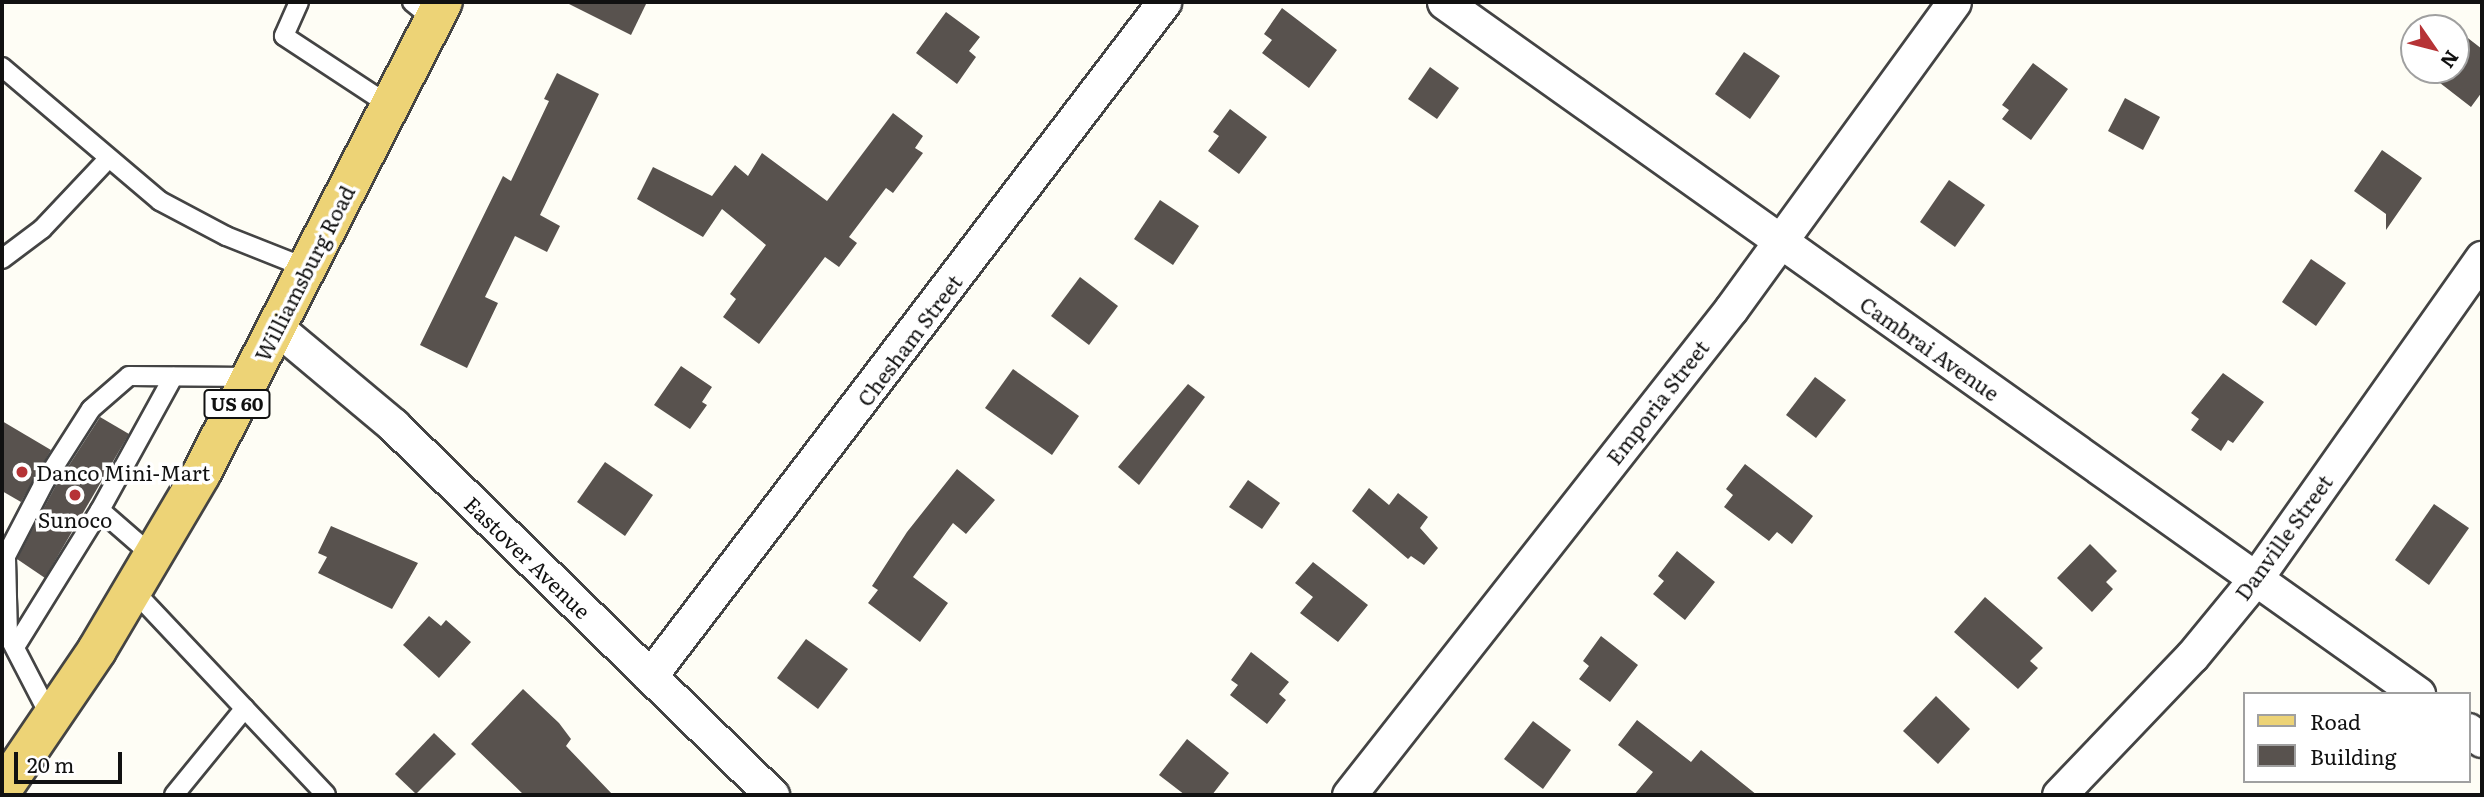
<!DOCTYPE html>
<style>
body{margin:0}
#map{position:relative;width:2484px;height:797px;overflow:hidden;background:#fefdf5;font-family:Literata,serif}
div>[style]{position:absolute}
.building>*{inset:0;background:#58524e}
.roads{filter:drop-shadow(2px 0 #444) drop-shadow(-2px 0 #444) drop-shadow(0 2px #444) drop-shadow(0 -2px #444)}
.lane>*{height:18px;margin:-9px;padding:0 9px;transform-origin:9px;border-radius:9px;background:#fff}
.street>*{height:33px;margin:-16.5px;padding:0 16.5px;transform-origin:16.5px;border-radius:16.5px;background:#fff}
.primary>*{height:38px;margin:-19px;padding:0 19px;transform-origin:19px;border-radius:19px;background:#edd376}
.dots>*{width:19px;height:19px;translate:-50% -50%;box-sizing:border-box;border:4px solid #fff;border-radius:50%}
span{translate:-50% -50%;white-space:nowrap;text-align:center;line-height:1.15;-webkit-text-stroke:7px #fff;paint-order:stroke}
.shield-label span{padding:2px 5px;background:#fff;border:2px solid;border-radius:5px;-webkit-text-stroke-width:0}
.shield-label{font-size:19px;color:#111;font-weight:700}
.street-label{font-size:21px;color:#111}
.poi-label{font-size:21px;color:#111}
.left{translate:0 -50%;text-align:left}
.frame{position:absolute;inset:0;border:4px solid #111;pointer-events:none}
.legend{position:absolute;left:2243px;top:692px;width:228px;height:91px;box-sizing:border-box;background:#fff;border:2px solid #a0a0a0;margin:0;padding:9px 12px;list-style:none;font-size:21px;color:#111}
.legend li{display:flex;align-items:center;gap:14px;height:35px}
.legend b{width:35px;border:2px solid #a0a0a0}
.north{position:absolute;left:2400px;top:14px;width:70px;height:70px;box-sizing:border-box;background:#fff;border:2px solid #a0a0a0;border-radius:50%;rotate:125deg;font-size:19px;font-weight:700;line-height:28px;text-align:center;color:#111}
.north::after{content:'';display:block;margin:auto;width:24px;height:32px;background:#b63336;clip-path:polygon(50% 0,100% 100%,50% 72%,0 100%)}
.scale{position:absolute;left:14px;top:752px;width:108px;height:32px;box-sizing:border-box;border:4px solid #111;border-top:0;padding-left:9px;font-size:21px;line-height:24px;white-space:nowrap;color:#111;-webkit-text-stroke:5px #fff;paint-order:stroke}
</style>
<div id="map">
<div class="building">
<i style="clip-path:polygon(565px 2px,647px 2px,631px 35px)"></i>
<i style="clip-path:polygon(1282px 8px,1337px 50px,1309px 88px,1262px 53px,1272px 40px,1264px 34px)"></i>
<i style="clip-path:polygon(946px 12px,980px 37px,969px 51px,976px 57px,957px 84px,916px 53px)"></i>
<i style="clip-path:polygon(2464px 35px,2482px 49px,2482px 92px,2471px 107px,2431px 76px,2436px 70px,2456px 70px,2456px 45px)"></i>
<i style="clip-path:polygon(1744px 52px,1780px 76px,1750px 119px,1715px 94px)"></i>
<i style="clip-path:polygon(2033px 63px,2068px 89px,2031px 140px,2002px 119px,2009px 110px,2002px 105px)"></i>
<i style="clip-path:polygon(1430px 67px,1459px 88px,1437px 119px,1408px 99px)"></i>
<i style="clip-path:polygon(557px 73px,599px 94px,540px 215px,560px 226px,547px 252px,515px 236px,485px 297px,498px 303px,467px 368px,420px 345px,503px 176px,511px 181px,549px 101px,544px 99px)"></i>
<i style="clip-path:polygon(2125px 98px,2160px 117px,2143px 150px,2108px 131px)"></i>
<i style="clip-path:polygon(1230px 109px,1267px 137px,1239px 174px,1208px 151px,1219px 136px,1213px 132px)"></i>
<i style="clip-path:polygon(893px 113px,923px 136px,915px 148px,923px 153px,893px 193px,886px 188px,849px 237px,857px 243px,839px 267px,825px 257px,759px 344px,723px 317px,736px 299px,730px 294px,766px 245px,722px 209px,703px 237px,637px 199px,653px 167px,712px 196px,735px 165px,748px 176px,762px 153px,827px 201px)"></i>
<i style="clip-path:polygon(2382px 150px,2422px 178px,2386px 230px,2386px 214px,2354px 191px)"></i>
<i style="clip-path:polygon(1949px 180px,1985px 205px,1955px 247px,1920px 222px)"></i>
<i style="clip-path:polygon(1160px 200px,1199px 226px,1173px 265px,1134px 239px)"></i>
<i style="clip-path:polygon(2311px 259px,2346px 283px,2316px 326px,2282px 302px)"></i>
<i style="clip-path:polygon(1080px 277px,1118px 306px,1089px 345px,1051px 316px)"></i>
<i style="clip-path:polygon(681px 366px,712px 387px,702px 402px,707px 405px,690px 429px,654px 405px)"></i>
<i style="clip-path:polygon(1013px 369px,1079px 416px,1052px 455px,985px 408px)"></i>
<i style="clip-path:polygon(2223px 373px,2264px 402px,2233px 443px,2228px 440px,2221px 451px,2191px 430px,2199px 419px,2191px 413px)"></i>
<i style="clip-path:polygon(1815px 377px,1846px 400px,1816px 438px,1786px 415px)"></i>
<i style="clip-path:polygon(1188px 384px,1205px 397px,1139px 485px,1118px 467px)"></i>
<i style="clip-path:polygon(100px 417px,129px 434px,45px 578px,17px 559px,55px 487px)"></i>
<i style="clip-path:polygon(2px 421px,51px 450px,21px 502px,2px 491px)"></i>
<i style="clip-path:polygon(605px 462px,653px 495px,625px 536px,577px 502px)"></i>
<i style="clip-path:polygon(1745px 464px,1813px 516px,1792px 544px,1777px 532px,1769px 541px,1724px 507px,1733px 495px,1726px 489px)"></i>
<i style="clip-path:polygon(957px 469px,995px 500px,966px 534px,953px 523px,913px 577px,948px 603px,920px 642px,868px 603px,878px 590px,872px 586px,907px 532px)"></i>
<i style="clip-path:polygon(1248px 480px,1280px 503px,1262px 529px,1229px 507px)"></i>
<i style="clip-path:polygon(1369px 488px,1389px 505px,1398px 493px,1428px 517px,1420px 528px,1438px 548px,1424px 565px,1411px 556px,1408px 559px,1352px 511px)"></i>
<i style="clip-path:polygon(2434px 504px,2469px 528px,2429px 585px,2395px 560px)"></i>
<i style="clip-path:polygon(331px 526px,418px 563px,392px 609px,318px 573px,327px 557px,318px 553px)"></i>
<i style="clip-path:polygon(2090px 544px,2117px 571px,2106px 582px,2113px 589px,2092px 612px,2057px 578px)"></i>
<i style="clip-path:polygon(1677px 551px,1715px 582px,1685px 620px,1653px 594px,1664px 581px,1658px 576px)"></i>
<i style="clip-path:polygon(1313px 562px,1368px 605px,1338px 642px,1300px 613px,1313px 597px,1295px 583px)"></i>
<i style="clip-path:polygon(1985px 597px,2043px 648px,2030px 661px,2038px 668px,2018px 689px,1954px 632px)"></i>
<i style="clip-path:polygon(429px 616px,441px 626px,446px 620px,471px 642px,439px 678px,403px 645px)"></i>
<i style="clip-path:polygon(1601px 636px,1638px 665px,1610px 702px,1579px 679px,1589px 666px,1583px 661px)"></i>
<i style="clip-path:polygon(806px 639px,848px 669px,818px 709px,777px 678px)"></i>
<i style="clip-path:polygon(1251px 652px,1289px 682px,1279px 694px,1286px 700px,1267px 724px,1230px 695px,1238px 685px,1231px 680px)"></i>
<i style="clip-path:polygon(523px 689px,559px 723px,571px 739px,566px 746px,613px 795px,524px 795px,471px 744px)"></i>
<i style="clip-path:polygon(1936px 696px,1970px 729px,1938px 764px,1903px 731px)"></i>
<i style="clip-path:polygon(1637px 720px,1691px 762px,1701px 750px,1757px 795px,1634px 795px,1653px 772px,1618px 745px)"></i>
<i style="clip-path:polygon(1533px 721px,1571px 750px,1543px 789px,1504px 759px)"></i>
<i style="clip-path:polygon(434px 733px,456px 754px,416px 794px,395px 774px)"></i>
<i style="clip-path:polygon(1187px 739px,1229px 773px,1212px 795px,1185px 795px,1159px 775px)"></i>
</div>
<div class="roads">
<div class="lane">
<i style="left:299px;top:2px;width:37px;rotate:114deg"></i>
<i style="left:284px;top:36px;width:126px;rotate:33.3deg"></i>
<i style="left:412px;top:2px;width:28px;rotate:39deg"></i>
<i style="left:2px;top:67px;width:207px;rotate:40.3deg"></i>
<i style="left:160px;top:201px;width:75px;rotate:27.9deg"></i>
<i style="left:226px;top:236px;width:87px;rotate:21.6deg"></i>
<i style="left:2px;top:259px;width:50px;rotate:-36.9deg"></i>
<i style="left:42px;top:229px;width:95px;rotate:-46.7deg"></i>
<i style="left:100px;top:510px;width:70px;rotate:41deg"></i>
<i style="left:134px;top:591px;width:280px;rotate:46.7deg"></i>
<i style="left:15px;top:647px;width:161px;rotate:-58.2deg"></i>
<i style="left:100px;top:510px;width:152px;rotate:-61.2deg"></i>
<i style="left:51px;top:718px;width:93px;rotate:-117.4deg"></i>
<i style="left:8px;top:635px;width:79px;rotate:-91.5deg"></i>
<i style="left:6px;top:556px;width:85px;rotate:-62.5deg"></i>
<i style="left:45px;top:481px;width:85px;rotate:-57.4deg"></i>
<i style="left:91px;top:409px;width:50px;rotate:-41deg"></i>
<i style="left:129px;top:376px;width:122px;rotate:0.5deg"></i>
<i style="left:174px;top:795px;width:112px;rotate:-50.8deg"></i>
</div>
<div class="street">
<i style="left:1444px;top:2px;width:1195px;rotate:35.39deg"></i>
<i style="left:276px;top:327px;width:153px;rotate:39.9deg"></i>
<i style="left:393px;top:425px;width:530px;rotate:44.31deg"></i>
<i style="left:650px;top:676px;width:848px;rotate:-52.67deg"></i>
<i style="left:2468px;top:730px;width:17px;rotate:36deg"></i>
<i style="left:1349px;top:795px;width:618px;rotate:-51.83deg"></i>
<i style="left:1731px;top:309px;width:379px;rotate:-54deg"></i>
<i style="left:2059px;top:795px;width:192px;rotate:-46.3deg"></i>
<i style="left:2192px;top:656px;width:101px;rotate:-50.6deg"></i>
<i style="left:2256px;top:578px;width:392px;rotate:-54.8deg"></i>
</div>
<div class="primary">
<i style="left:2px;top:790px;width:169px;rotate:-55.8deg"></i>
<i style="left:97px;top:650px;width:204px;rotate:-59.4deg"></i>
<i style="left:201px;top:474px;width:530px;rotate:-62.86deg"></i>
</div>
</div>
<div class="dots">
<i style="left:22px;top:472px;background:#b63336"></i>
<i style="left:75px;top:495px;background:#b63336"></i>
</div>
<div class="shield-label">
<span style="left:237px;top:404px">US 60</span>
</div>
<div class="street-label">
<span style="left:304px;top:273px;rotate:-63deg">Williamsburg Road</span>
<span style="left:909px;top:340px;rotate:-53deg">Chesham Street</span>
<span style="left:1930px;top:348px;rotate:35deg">Cambrai Avenue</span>
<span style="left:1657px;top:402px;rotate:-52deg">Emporia Street</span>
<span style="left:2283px;top:537px;rotate:-54deg">Danville Street</span>
<span style="left:528px;top:557px;rotate:44deg">Eastover Avenue</span>
</div>
<div class="poi-label">
<span class="left" style="left:36px;top:472px">Danco Mini-Mart</span>
<span style="left:75px;top:519px">Sunoco</span>
</div>
<div class="frame"></div>
<ul class="legend">
<li><b style="height:9px;background:#edd376"></b>Road</li>
<li><b style="height:19px;background:#58524e"></b>Building</li>
</ul>
<div class="north">N</div>
<div class="scale">20 m</div>
</div>
